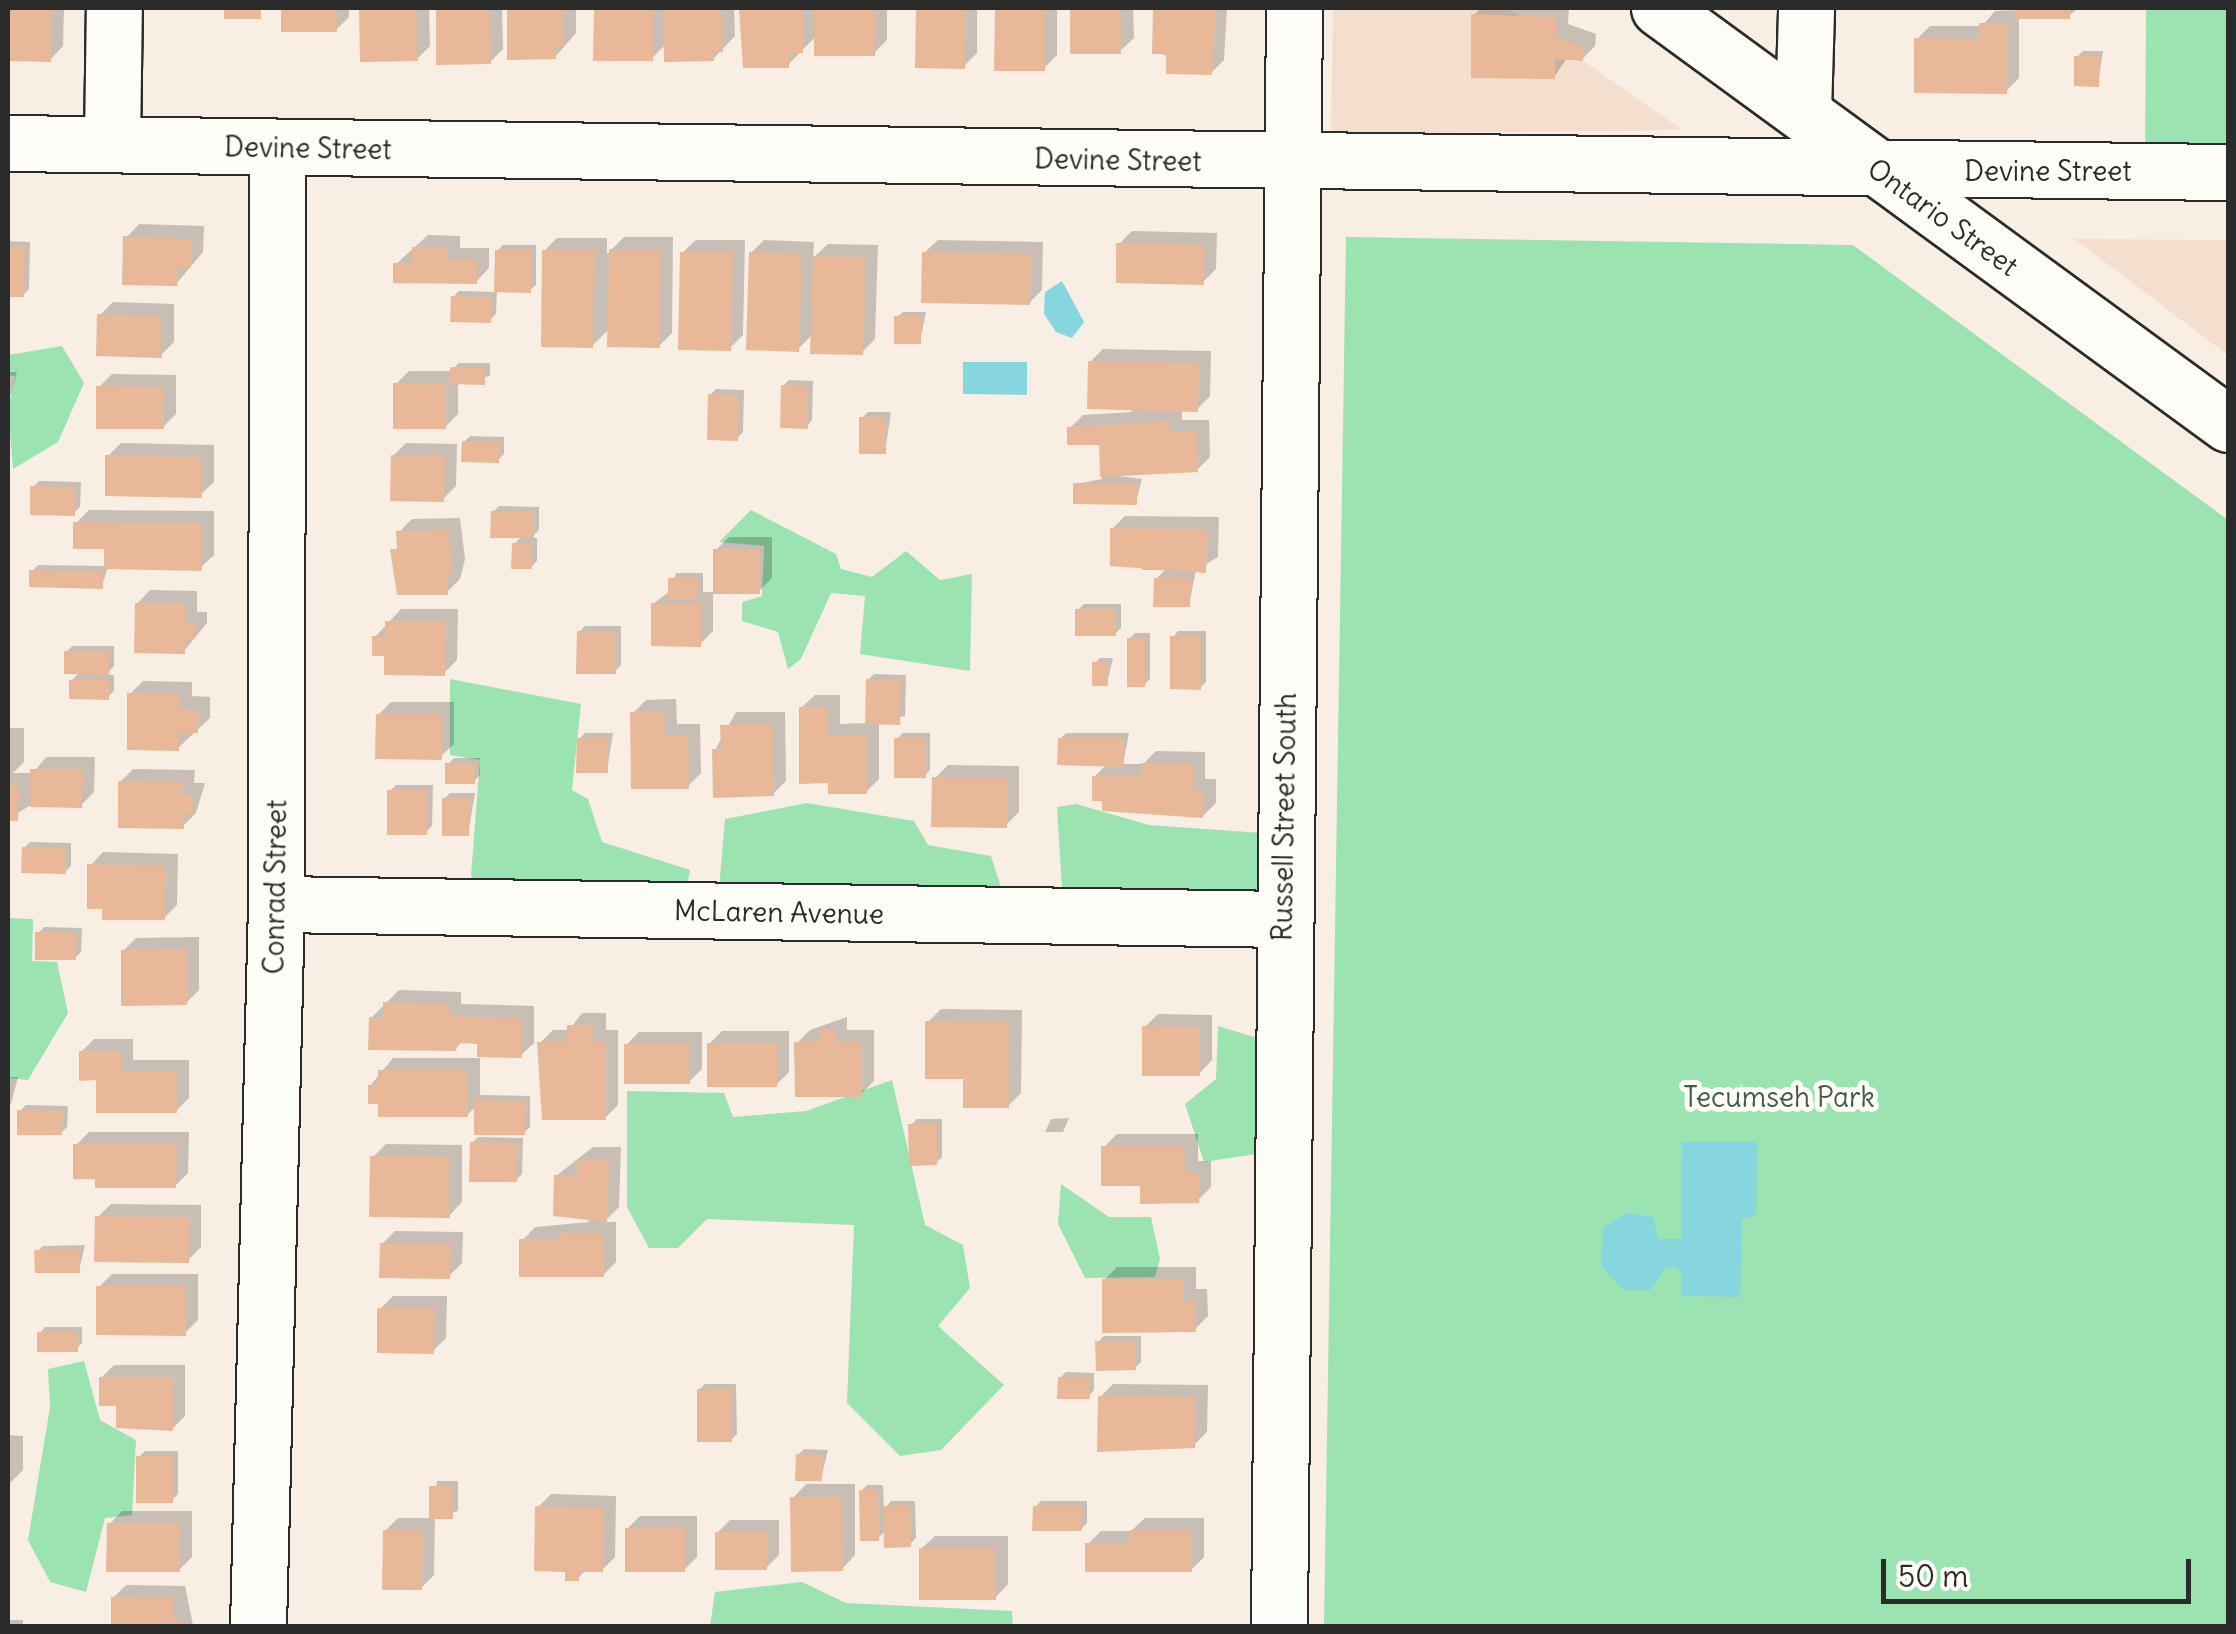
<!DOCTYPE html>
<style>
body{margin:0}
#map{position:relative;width:2236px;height:1634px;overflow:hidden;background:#f9eee4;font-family:Delius,sans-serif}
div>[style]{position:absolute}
.built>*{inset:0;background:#f4dece}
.green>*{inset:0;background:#9be3b1}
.water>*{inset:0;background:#85d6df}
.shadow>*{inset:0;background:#0003}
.building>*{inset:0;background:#e8b899}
.roads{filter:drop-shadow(2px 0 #2b2b2b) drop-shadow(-2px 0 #2b2b2b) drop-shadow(0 2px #2b2b2b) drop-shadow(0 -2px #2b2b2b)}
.minor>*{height:55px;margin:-27.5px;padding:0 27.5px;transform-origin:27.5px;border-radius:27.5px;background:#fdfcf7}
span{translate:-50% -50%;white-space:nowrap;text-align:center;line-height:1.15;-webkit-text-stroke:10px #fdfcf7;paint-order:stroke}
.street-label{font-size:28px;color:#2b2b2b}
.park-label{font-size:28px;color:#47594c}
.frame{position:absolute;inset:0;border:10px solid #2b2b2b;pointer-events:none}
.scale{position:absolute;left:1881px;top:1559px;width:310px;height:45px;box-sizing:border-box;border:5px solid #2b2b2b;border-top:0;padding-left:12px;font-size:30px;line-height:35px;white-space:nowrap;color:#2b2b2b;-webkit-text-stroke:8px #fdfcf7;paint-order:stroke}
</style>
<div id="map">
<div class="built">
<i style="clip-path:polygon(1333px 8px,1508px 8px,1682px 130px,1331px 134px)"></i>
<i style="clip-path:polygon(2074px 239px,2228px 240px,2228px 355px)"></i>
</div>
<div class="green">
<i style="clip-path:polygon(2146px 8px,2228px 8px,2228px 156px,2145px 156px)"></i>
<i style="clip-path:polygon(1346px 237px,1853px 245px,2228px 520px,2228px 1626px,1324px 1626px)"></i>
<i style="clip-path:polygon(62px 346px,84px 383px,58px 442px,13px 469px,8px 410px,15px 376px,8px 375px,8px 355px)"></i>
<i style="clip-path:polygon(751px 510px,836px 554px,841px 569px,872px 577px,906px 551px,940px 580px,972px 574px,970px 671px,860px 654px,865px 596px,831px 593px,801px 659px,788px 669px,778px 632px,742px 621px,742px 602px,762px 596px,764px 546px,719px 542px)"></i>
<i style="clip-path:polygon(450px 679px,581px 704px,572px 790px,588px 799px,602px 842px,690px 870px,683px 906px,487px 898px,471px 876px,480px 760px,450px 755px)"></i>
<i style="clip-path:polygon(807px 803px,914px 821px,928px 845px,991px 856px,1002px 890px,719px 889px,725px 819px)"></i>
<i style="clip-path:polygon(1076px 804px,1149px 825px,1277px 834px,1272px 900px,1062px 889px,1057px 807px)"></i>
<i style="clip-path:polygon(8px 918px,33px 919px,32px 961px,57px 962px,68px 1013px,28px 1080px,8px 1078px)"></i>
<i style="clip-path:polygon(1218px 1026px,1277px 1044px,1276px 1151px,1204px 1162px,1185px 1104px,1216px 1079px)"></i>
<i style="clip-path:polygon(892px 1080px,925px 1225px,963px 1245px,970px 1288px,938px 1326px,1004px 1385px,941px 1450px,900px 1456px,847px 1403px,854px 1225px,707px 1219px,678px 1248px,649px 1248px,627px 1207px,627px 1091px,724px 1093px,733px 1117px,806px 1111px)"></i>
<i style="clip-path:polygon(1061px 1184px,1109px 1217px,1151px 1217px,1160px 1259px,1155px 1277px,1085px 1278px,1058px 1224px)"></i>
<i style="clip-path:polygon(84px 1361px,100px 1420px,136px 1440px,132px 1515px,105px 1518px,86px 1592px,50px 1582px,28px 1540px,50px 1407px,48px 1369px)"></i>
<i style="clip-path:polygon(802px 1582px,846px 1603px,1012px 1611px,1013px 1626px,710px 1626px,715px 1592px)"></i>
</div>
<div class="water">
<i style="clip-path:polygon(1062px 281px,1084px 322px,1072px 338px,1056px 332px,1044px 314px,1045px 292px)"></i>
<i style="clip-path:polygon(963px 362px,1027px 362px,1027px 395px,963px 394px)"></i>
<i style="clip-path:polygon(1682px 1142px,1757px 1142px,1756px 1215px,1742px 1220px,1740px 1297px,1681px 1296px,1681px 1271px,1674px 1267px,1665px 1268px,1650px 1290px,1624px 1290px,1601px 1266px,1603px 1228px,1627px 1213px,1653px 1217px,1658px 1239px,1681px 1239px)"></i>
</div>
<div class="shadow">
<i style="clip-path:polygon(8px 8px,64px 8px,63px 46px,50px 60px,8px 59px)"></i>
<i style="clip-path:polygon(283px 8px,349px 8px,349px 17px,336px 30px,283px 30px)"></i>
<i style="clip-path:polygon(362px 8px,429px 8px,430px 46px,417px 59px,362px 60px)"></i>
<i style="clip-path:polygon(438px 8px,502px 8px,503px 49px,490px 62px,439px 62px)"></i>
<i style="clip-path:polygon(509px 8px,576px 8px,576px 33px,555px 57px,510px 57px)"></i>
<i style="clip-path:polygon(596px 8px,734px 8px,735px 36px,713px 59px,666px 44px,652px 58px,596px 58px)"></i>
<i style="clip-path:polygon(742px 8px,887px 8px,887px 40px,874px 53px,816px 36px,788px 65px,745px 65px)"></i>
<i style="clip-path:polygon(919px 8px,977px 8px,977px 53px,964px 66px,918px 66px)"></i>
<i style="clip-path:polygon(997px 8px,1057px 8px,1057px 55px,1043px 69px,997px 69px)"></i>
<i style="clip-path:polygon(1072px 8px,1133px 8px,1134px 38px,1120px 51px,1073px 52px)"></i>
<i style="clip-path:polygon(1155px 8px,1227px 8px,1224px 60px,1211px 73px,1154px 51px)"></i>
<i style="clip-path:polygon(1481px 8px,1569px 8px,1568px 24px,1596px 34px,1595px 46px,1582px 59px,1567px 58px,1554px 77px,1473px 16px)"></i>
<i style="clip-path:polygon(2078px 8px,2069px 16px,2019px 16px,2019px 78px,2006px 91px,1917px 39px,1930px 26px,1982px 26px,1995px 11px)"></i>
<i style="clip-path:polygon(2083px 51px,2103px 51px,2098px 84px,2077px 57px)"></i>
<i style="clip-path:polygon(139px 224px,204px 226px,203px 252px,176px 284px,126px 238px)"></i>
<i style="clip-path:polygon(1132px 231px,1217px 233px,1216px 269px,1203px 282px,1119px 244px)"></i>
<i style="clip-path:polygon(428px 235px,460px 236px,460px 248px,489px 248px,489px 268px,476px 282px,396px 264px)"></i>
<i style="clip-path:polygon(624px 237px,673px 237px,672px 333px,659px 346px,610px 328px,592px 346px,544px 251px,557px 238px,607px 238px,607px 254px)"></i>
<i style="clip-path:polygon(696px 240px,745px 240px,743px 335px,730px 348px,682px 253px)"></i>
<i style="clip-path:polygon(764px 240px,814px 242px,813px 258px,828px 244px,878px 245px,875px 339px,862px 352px,813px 334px,798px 349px,751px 253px)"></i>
<i style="clip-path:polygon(938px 240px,1043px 242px,1042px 290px,1029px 303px,924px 253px)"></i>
<i style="clip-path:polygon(8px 241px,30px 242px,29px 289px,23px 295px,8px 294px)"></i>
<i style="clip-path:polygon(503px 245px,536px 245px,536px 285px,530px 290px,497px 290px,496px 314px,490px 320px,453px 297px,459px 291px,496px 292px,497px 251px)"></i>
<i style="clip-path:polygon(113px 302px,174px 304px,174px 342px,161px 355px,100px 315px)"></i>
<i style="clip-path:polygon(903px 312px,926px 312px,920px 342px,897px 317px)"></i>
<i style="clip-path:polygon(1103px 349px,1211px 351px,1210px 396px,1197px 409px,1182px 409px,1182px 420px,1209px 420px,1210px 457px,1197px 470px,1103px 474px,1142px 479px,1136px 502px,1076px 484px,1102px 479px,1102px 442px,1070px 428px,1083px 415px,1132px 412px,1090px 362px)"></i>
<i style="clip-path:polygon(458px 363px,490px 363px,490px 376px,458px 382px,458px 414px,445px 427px,396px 384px,409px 371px,452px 371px)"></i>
<i style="clip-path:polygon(8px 372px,17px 372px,11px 395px,8px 395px)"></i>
<i style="clip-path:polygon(112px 374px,176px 375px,176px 414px,163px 427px,99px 387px)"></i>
<i style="clip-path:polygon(789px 380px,813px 381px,812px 420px,807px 426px,783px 386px)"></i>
<i style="clip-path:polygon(716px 389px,744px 390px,743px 432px,737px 438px,710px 395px)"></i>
<i style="clip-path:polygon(868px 412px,891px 412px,885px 452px,862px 418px)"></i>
<i style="clip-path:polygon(470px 436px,504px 437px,504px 454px,498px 460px,464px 442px)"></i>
<i style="clip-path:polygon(121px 443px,214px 445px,214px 482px,200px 495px,108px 456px)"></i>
<i style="clip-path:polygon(406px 443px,457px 444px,456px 486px,443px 499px,393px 456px)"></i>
<i style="clip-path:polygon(39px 481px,81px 482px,80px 507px,74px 513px,33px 487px)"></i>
<i style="clip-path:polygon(499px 506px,539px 507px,539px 530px,531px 538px,537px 538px,537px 561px,531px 567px,514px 544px,522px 536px,493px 512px)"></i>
<i style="clip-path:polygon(89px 510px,214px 511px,214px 555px,200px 568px,108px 567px,102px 586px,32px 571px,38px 565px,106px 566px,106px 547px,76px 523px)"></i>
<i style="clip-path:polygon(1125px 516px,1219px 517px,1218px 557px,1196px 570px,1189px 605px,1156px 579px,1165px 570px,1143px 570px,1112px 529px)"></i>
<i style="clip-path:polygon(460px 518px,465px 559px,460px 579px,447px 592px,394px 575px,399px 532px,412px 519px)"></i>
<i style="clip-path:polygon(729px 537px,772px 537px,772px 578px,759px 591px,716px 550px)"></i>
<i style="clip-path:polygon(676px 573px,703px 573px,703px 592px,713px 592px,713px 631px,700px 644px,653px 604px,670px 591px)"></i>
<i style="clip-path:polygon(150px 590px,197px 591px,197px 612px,207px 612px,207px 623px,184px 651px,137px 604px)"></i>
<i style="clip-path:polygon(1084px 604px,1121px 604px,1121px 628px,1115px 634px,1078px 610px)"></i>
<i style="clip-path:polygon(401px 609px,458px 609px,457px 660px,444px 673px,386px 654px,375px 637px)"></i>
<i style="clip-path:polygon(585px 626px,621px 626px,621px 665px,615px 671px,579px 632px)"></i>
<i style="clip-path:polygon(1178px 631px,1206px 631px,1206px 682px,1200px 688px,1173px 637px)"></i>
<i style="clip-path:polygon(1135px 633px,1150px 633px,1150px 679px,1144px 685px,1129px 639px)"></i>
<i style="clip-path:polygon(72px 646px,114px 646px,114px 666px,106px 675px,114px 675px,114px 691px,108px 697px,71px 681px,80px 672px,66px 652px)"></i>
<i style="clip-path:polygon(1100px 658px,1113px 658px,1107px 683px,1094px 664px)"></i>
<i style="clip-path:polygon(874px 674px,906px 675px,905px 716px,879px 722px,879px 779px,866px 792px,830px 781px,801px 708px,815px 695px,840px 695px,840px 724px,868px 723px,868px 680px)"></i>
<i style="clip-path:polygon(143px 681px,192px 682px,192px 696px,210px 697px,210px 718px,178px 748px,130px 694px)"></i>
<i style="clip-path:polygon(676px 699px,677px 724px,700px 724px,701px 773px,688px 786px,633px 713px,646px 700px)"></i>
<i style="clip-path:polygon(391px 702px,454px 702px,454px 744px,440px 757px,378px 715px)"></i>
<i style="clip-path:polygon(736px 712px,785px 712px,786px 781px,773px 794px,715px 750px)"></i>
<i style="clip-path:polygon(8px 728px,24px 728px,24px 762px,13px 773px,33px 773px,46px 757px,95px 757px,94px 792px,81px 805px,31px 805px,8px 819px)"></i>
<i style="clip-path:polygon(585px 733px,613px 733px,607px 771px,579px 739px)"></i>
<i style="clip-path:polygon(903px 733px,930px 733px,930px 770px,924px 776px,897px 739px)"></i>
<i style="clip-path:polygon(1066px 733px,1129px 733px,1123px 764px,1143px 764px,1156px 751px,1205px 752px,1205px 779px,1216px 779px,1216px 803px,1203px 816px,1094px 777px,1107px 764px,1060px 739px)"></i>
<i style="clip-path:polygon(454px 758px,480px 758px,480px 775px,474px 781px,448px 764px)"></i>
<i style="clip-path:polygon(948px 765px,1019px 766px,1019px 812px,1006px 825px,935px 778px)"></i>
<i style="clip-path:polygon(133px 769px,195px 770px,194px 783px,205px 783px,196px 813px,183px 826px,120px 782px)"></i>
<i style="clip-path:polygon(396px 785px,433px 785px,432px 826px,426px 832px,390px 791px)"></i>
<i style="clip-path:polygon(450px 793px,475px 793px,468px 834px,444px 799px)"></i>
<i style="clip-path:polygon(30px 842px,71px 843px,71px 866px,65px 872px,24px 848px)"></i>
<i style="clip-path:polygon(103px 852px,178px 854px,177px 905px,164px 918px,105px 907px,90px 866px)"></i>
<i style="clip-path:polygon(44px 927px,82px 928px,81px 952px,75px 958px,38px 933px)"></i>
<i style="clip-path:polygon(199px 937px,199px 990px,186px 1003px,123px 951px,136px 938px)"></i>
<i style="clip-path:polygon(399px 990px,461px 992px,461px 1004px,534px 1006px,534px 1043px,520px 1056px,480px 1041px,463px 1041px,455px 1049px,371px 1018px)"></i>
<i style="clip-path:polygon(941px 1009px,1022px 1010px,1021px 1093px,1008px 1106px,966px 1076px,928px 1022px)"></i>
<i style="clip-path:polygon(582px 1013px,606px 1013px,606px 1030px,618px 1030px,618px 1105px,605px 1118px,540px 1043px,553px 1030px,569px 1030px)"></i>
<i style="clip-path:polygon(1158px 1014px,1212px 1015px,1212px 1060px,1199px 1074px,1145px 1027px)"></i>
<i style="clip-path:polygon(847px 1017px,847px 1030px,874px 1030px,874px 1081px,861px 1094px,797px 1043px,810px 1030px)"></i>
<i style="clip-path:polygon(722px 1031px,789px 1031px,789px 1072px,776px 1085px,709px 1044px)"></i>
<i style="clip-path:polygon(639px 1032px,702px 1032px,702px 1069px,689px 1082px,626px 1045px)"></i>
<i style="clip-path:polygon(94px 1039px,133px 1039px,133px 1060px,189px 1060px,189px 1098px,176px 1111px,99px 1078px,81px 1052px)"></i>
<i style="clip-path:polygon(393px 1058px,480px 1058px,480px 1095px,530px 1096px,530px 1127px,524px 1133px,477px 1105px,467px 1115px,380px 1101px,370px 1086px)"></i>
<i style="clip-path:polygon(8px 1077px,18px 1077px,11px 1104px,8px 1104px)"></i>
<i style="clip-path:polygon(26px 1105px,68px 1106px,67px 1127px,61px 1133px,20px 1111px)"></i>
<i style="clip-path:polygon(1069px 1118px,1063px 1132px,1045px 1132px,1051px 1119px)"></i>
<i style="clip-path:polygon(917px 1119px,942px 1119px,942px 1157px,936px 1163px,911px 1125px)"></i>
<i style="clip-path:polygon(89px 1132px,189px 1132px,188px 1173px,175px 1186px,97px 1177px,76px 1145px)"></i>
<i style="clip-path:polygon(1117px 1134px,1198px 1134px,1198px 1161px,1211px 1161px,1211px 1187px,1198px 1200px,1142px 1183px,1104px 1147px)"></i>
<i style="clip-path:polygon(478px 1137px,523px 1138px,522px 1174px,516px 1180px,472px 1143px)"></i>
<i style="clip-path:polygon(386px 1144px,462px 1145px,462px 1202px,449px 1216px,373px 1157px)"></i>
<i style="clip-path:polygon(593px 1147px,621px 1147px,619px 1207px,604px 1222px,616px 1222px,616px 1262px,603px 1275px,522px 1241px,535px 1227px,589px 1222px,556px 1176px)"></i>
<i style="clip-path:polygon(111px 1204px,201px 1205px,201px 1247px,188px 1260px,98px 1217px)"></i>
<i style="clip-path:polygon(395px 1231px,463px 1232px,462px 1263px,449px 1276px,382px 1244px)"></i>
<i style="clip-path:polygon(85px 1245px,79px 1271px,37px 1252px,43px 1246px)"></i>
<i style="clip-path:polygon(1117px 1267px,1196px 1267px,1196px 1289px,1207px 1289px,1208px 1316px,1195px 1329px,1104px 1280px)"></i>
<i style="clip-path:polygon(112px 1274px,198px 1274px,198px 1320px,185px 1333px,99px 1287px)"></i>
<i style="clip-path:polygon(393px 1296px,447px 1296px,446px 1338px,433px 1351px,380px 1309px)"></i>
<i style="clip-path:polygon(45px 1327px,82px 1327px,82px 1343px,76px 1349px,40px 1333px)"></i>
<i style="clip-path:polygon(1104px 1336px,1141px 1336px,1141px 1362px,1135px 1368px,1098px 1342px)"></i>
<i style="clip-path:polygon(114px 1365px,185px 1365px,185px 1416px,172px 1429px,118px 1404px,101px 1378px)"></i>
<i style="clip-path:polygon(1066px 1372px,1094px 1373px,1094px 1390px,1089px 1396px,1060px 1378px)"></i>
<i style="clip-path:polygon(705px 1384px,736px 1384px,737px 1434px,731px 1440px,699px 1390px)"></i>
<i style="clip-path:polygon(1113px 1384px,1208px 1385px,1207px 1432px,1194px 1445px,1099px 1449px,1100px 1397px)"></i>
<i style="clip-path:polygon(8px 1435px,23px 1436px,23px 1470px,10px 1483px)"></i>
<i style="clip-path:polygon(804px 1449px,828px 1450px,821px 1479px,798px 1455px)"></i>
<i style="clip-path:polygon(145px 1451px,178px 1451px,178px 1494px,172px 1500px,139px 1457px)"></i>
<i style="clip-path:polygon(437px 1481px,458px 1481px,458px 1511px,435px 1517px,434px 1575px,421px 1588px,385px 1531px,398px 1518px,431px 1518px)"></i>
<i style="clip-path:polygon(806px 1484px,855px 1484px,855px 1555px,842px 1569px,793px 1498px)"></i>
<i style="clip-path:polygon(867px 1485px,883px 1485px,884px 1509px,891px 1501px,915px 1501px,916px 1538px,910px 1544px,886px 1530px,878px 1538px,861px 1491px)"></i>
<i style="clip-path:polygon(551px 1494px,616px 1496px,615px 1557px,602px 1570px,586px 1570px,578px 1578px,567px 1569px,538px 1507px)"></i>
<i style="clip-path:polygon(1041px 1501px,1087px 1501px,1087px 1523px,1081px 1529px,1035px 1507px)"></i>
<i style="clip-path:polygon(122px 1511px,192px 1511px,192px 1557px,179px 1570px,109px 1525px)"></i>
<i style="clip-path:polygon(640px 1516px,697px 1516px,697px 1557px,684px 1570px,627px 1529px)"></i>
<i style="clip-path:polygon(1145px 1518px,1204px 1518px,1204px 1557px,1191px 1570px,1088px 1544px,1101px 1531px,1131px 1531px)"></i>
<i style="clip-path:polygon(730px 1520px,779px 1520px,779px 1555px,766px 1568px,717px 1533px)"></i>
<i style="clip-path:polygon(935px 1536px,1008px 1536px,1008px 1584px,995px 1598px,921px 1549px)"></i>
<i style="clip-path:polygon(126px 1585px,185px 1586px,193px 1625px,113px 1626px,113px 1598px)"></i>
<i style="clip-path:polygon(8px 1620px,23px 1620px,23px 1626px,8px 1626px)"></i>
</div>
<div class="building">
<i style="clip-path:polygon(8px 8px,52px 8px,51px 62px,8px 61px)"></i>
<i style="clip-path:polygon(224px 8px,261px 8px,261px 19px,224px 19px)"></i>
<i style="clip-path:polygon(281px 8px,337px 8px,337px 32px,281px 32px)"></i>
<i style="clip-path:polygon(359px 8px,417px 8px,418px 61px,360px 62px)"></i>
<i style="clip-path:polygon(436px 8px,490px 8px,491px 64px,436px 65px)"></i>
<i style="clip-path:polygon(507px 8px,564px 8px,564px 48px,556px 48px,556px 59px,507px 60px)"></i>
<i style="clip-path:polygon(594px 8px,653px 8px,653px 61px,593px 61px)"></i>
<i style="clip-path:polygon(663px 8px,722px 8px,723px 52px,714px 52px,714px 61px,664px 62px)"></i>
<i style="clip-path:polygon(739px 8px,803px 8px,803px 53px,789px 53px,789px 68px,743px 68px)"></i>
<i style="clip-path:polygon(814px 8px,875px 8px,875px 56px,814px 56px)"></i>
<i style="clip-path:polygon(916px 8px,966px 8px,965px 69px,915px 68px)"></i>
<i style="clip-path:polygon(995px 8px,1045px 8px,1045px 71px,994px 71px)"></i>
<i style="clip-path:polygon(1070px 8px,1121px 8px,1121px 54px,1070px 54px)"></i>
<i style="clip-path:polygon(1153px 8px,1216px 8px,1212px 75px,1166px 74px,1166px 54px,1152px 54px)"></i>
<i style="clip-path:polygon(2015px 8px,2070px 8px,2070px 19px,2015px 19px)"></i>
<i style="clip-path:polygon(1471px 14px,1557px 17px,1556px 37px,1584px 47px,1583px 61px,1555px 59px,1555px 79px,1471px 78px)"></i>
<i style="clip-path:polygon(1979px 23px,2007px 23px,2007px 94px,1914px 93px,1914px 38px,1979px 39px)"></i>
<i style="clip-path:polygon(2074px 56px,2099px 56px,2099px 87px,2074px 86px)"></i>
<i style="clip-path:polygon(123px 236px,192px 239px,191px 267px,178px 267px,177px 286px,122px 285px)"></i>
<i style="clip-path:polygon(1116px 243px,1205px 245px,1204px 285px,1116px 283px)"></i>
<i style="clip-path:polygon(8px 246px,25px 247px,24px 297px,8px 297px)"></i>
<i style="clip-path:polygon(412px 247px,448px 248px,448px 260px,477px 260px,477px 284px,393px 283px,393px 263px,412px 263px)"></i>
<i style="clip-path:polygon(609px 249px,661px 250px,660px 348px,607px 347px)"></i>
<i style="clip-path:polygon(495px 250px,531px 250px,531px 293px,494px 292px)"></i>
<i style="clip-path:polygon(542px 250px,595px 250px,593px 348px,541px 347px)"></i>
<i style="clip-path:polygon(680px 252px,733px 252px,731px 351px,678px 350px)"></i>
<i style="clip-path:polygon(749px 252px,802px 254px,799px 352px,746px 350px)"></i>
<i style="clip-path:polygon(922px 252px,1031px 254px,1030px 305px,921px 303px)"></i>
<i style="clip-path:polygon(813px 256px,866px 257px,863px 355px,810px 354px)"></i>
<i style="clip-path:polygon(451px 296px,492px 297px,491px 323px,450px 322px)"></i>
<i style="clip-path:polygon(97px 314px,162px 316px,162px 358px,96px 356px)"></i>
<i style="clip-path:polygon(894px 316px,921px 316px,921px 344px,894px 344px)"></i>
<i style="clip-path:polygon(1088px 361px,1199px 363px,1198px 412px,1087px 409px)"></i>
<i style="clip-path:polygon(450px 367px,485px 368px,485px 385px,450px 384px)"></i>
<i style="clip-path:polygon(393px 383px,446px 383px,446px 429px,393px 429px)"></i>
<i style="clip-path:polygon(781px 385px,808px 386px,808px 429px,780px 428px)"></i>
<i style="clip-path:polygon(96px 386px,164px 387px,164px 429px,96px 429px)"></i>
<i style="clip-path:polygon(708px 394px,739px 395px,738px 441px,707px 440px)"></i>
<i style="clip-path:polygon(859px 417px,886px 417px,886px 454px,859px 454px)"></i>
<i style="clip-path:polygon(1170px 421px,1170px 432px,1197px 432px,1198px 472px,1100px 477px,1099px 445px,1067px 445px,1067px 427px)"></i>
<i style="clip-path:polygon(462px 441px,499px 442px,499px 463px,461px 462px)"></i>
<i style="clip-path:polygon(105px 455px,202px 457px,202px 498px,105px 496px)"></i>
<i style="clip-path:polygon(391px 455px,445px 456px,444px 502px,390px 501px)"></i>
<i style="clip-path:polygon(1073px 483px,1137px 484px,1137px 505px,1073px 504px)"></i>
<i style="clip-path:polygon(30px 486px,76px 487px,75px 516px,30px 515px)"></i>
<i style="clip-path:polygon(491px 511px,534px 512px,534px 538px,490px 538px)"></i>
<i style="clip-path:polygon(73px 522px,202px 523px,202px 571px,104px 569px,104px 549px,73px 549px)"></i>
<i style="clip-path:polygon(1110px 528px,1207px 529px,1206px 573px,1110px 566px)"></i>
<i style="clip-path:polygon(448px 530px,453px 574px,448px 574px,448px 595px,397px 595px,390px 549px,397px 549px,396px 531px)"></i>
<i style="clip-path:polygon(512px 543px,532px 543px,532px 569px,511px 569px)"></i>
<i style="clip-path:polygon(713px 549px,760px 549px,760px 594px,713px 594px)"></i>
<i style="clip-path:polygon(29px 570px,103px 571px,103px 589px,29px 587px)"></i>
<i style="clip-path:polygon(668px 578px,698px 578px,698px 600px,668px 600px)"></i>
<i style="clip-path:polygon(1154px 578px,1191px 578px,1190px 607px,1153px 607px)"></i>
<i style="clip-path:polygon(135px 603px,185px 603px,185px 624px,195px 624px,195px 639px,185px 639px,185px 654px,134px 653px)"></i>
<i style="clip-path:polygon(651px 603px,701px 604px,701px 647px,651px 646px)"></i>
<i style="clip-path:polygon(1075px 609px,1116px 609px,1116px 636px,1075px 636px)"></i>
<i style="clip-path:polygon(385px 621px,446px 621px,445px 676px,384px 675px,384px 656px,372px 656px,372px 636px,385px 636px)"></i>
<i style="clip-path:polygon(577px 631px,616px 631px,616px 674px,576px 674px)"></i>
<i style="clip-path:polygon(1170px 636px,1201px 636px,1201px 690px,1170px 689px)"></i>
<i style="clip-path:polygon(1127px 638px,1145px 638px,1145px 687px,1127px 687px)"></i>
<i style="clip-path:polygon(64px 651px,109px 651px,109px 675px,64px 674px)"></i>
<i style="clip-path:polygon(1092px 662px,1108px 662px,1108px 686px,1092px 686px)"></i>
<i style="clip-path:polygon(866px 679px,901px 680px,900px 725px,865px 724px)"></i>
<i style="clip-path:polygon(69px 680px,109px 680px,109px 700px,69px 699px)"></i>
<i style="clip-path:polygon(127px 693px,180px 694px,180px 709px,199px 709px,198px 733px,179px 733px,179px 751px,127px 750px)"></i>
<i style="clip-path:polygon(799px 707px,828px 707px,828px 736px,867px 735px,867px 794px,828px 794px,828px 783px,799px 784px)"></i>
<i style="clip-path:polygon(664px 711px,665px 736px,688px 736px,689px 789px,631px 789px,630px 712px)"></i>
<i style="clip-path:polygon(376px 714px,442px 714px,442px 760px,375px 759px)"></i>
<i style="clip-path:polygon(773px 724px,774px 796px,713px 798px,712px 749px,721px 749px,720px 725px)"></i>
<i style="clip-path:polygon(577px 738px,608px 738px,608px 773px,576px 773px)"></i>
<i style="clip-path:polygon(894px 738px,926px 738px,926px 778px,894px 778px)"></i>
<i style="clip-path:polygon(1058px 738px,1124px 738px,1124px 767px,1057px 765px)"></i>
<i style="clip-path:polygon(445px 763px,475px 763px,475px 784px,445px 784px)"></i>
<i style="clip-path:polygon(1141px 763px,1193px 764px,1193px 791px,1203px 791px,1203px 818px,1102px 811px,1102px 801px,1092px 801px,1092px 776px,1141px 776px)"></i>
<i style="clip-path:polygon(30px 769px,83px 769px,82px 808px,30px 807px)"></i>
<i style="clip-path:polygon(932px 777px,1007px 778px,1007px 828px,931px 827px)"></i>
<i style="clip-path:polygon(118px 781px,183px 782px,182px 795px,193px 795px,193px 813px,184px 813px,184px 829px,118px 828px)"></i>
<i style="clip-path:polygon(8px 785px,19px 785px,18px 821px,8px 821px)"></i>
<i style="clip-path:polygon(387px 790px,428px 790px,427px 835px,387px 835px)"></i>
<i style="clip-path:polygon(442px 798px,470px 798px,469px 836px,442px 836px)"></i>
<i style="clip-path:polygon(22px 847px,66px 848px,66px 874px,21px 873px)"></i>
<i style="clip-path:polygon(87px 864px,166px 866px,165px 920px,102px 920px,102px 909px,87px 909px)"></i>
<i style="clip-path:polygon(35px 932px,77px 933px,76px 960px,35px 960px)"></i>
<i style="clip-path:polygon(187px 949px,187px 1005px,121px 1006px,121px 950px)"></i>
<i style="clip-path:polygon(383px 1002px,449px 1004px,449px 1016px,522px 1018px,522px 1058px,477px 1057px,477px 1044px,457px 1043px,456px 1051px,368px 1050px,369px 1017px,383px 1017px)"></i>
<i style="clip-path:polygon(925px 1021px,1010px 1022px,1009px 1108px,963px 1108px,963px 1079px,925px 1079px)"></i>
<i style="clip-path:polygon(567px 1025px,594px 1025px,594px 1042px,606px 1042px,606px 1120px,542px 1120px,537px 1042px,566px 1042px)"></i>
<i style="clip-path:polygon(1142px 1026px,1200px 1027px,1200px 1076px,1142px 1076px)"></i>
<i style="clip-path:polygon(835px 1029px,835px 1042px,862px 1042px,862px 1097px,795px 1097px,794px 1042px,819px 1042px,819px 1030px)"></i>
<i style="clip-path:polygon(707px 1043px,777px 1043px,777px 1087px,707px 1087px)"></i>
<i style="clip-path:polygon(624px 1044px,690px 1044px,690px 1084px,624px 1084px)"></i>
<i style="clip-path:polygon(79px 1051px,121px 1051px,121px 1072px,177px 1072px,177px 1113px,96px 1113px,96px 1080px,79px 1081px)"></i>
<i style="clip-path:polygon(378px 1070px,468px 1070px,468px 1117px,378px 1117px,378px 1104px,368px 1104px,368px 1085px,378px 1085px)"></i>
<i style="clip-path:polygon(474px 1100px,526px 1101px,525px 1135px,474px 1135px)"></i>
<i style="clip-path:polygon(17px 1110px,63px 1111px,62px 1135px,17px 1135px)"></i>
<i style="clip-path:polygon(908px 1124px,937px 1124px,937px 1165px,909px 1166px)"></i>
<i style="clip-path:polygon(470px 1142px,518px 1143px,517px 1182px,469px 1182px)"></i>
<i style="clip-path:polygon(73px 1144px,177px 1144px,176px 1188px,95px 1188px,95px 1179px,73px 1179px)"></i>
<i style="clip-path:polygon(1101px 1146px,1186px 1146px,1186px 1173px,1199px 1173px,1199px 1203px,1140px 1204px,1140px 1186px,1101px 1186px)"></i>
<i style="clip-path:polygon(370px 1156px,450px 1157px,450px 1218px,369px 1217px)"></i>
<i style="clip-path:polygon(577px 1159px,609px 1160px,607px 1222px,553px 1216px,554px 1175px,577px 1175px)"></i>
<i style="clip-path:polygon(95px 1216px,189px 1217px,189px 1263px,94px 1262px)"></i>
<i style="clip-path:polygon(559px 1233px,604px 1234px,604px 1277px,519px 1277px,519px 1239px,559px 1239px)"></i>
<i style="clip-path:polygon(380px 1243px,451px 1244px,450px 1279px,379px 1278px)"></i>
<i style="clip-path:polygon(34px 1250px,80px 1250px,80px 1273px,35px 1273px)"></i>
<i style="clip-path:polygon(1102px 1279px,1184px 1279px,1184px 1302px,1195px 1302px,1196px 1332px,1102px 1333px)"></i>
<i style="clip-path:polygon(96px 1286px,186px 1286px,186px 1336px,96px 1335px)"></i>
<i style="clip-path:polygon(377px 1308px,435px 1308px,434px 1354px,377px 1353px)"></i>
<i style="clip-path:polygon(37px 1332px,78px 1332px,78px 1352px,37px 1352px)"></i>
<i style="clip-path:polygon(1095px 1341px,1136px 1341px,1136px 1370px,1096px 1371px)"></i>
<i style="clip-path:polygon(99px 1377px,173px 1377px,173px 1431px,116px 1428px,116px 1406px,99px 1406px)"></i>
<i style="clip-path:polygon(1058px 1377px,1090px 1378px,1090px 1399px,1057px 1399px)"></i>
<i style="clip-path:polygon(731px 1388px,732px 1442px,697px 1442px,697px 1389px)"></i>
<i style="clip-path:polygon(1098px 1396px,1196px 1397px,1195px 1448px,1097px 1452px)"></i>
<i style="clip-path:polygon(796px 1454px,823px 1455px,822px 1481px,795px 1481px)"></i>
<i style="clip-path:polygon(136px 1456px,173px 1456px,173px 1503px,136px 1503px)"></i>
<i style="clip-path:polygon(429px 1486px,453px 1486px,453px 1519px,429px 1519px)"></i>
<i style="clip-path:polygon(859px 1490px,878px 1490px,879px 1541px,860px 1541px)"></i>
<i style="clip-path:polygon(842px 1496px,843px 1571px,791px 1572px,790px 1497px)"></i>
<i style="clip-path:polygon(535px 1506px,604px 1508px,603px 1572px,579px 1572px,579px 1581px,565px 1581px,565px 1572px,534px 1571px)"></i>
<i style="clip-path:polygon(883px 1506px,910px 1506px,911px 1547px,884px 1548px)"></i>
<i style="clip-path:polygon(1033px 1506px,1082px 1506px,1082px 1531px,1032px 1531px)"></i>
<i style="clip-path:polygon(107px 1523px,180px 1523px,180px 1572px,106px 1572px)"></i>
<i style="clip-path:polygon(625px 1528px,685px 1528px,685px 1572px,625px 1572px)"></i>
<i style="clip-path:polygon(383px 1530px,423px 1530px,422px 1590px,382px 1590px)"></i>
<i style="clip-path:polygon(1130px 1530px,1192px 1530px,1192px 1572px,1085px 1572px,1085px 1543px,1130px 1543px)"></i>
<i style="clip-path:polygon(715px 1532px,767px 1532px,767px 1570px,715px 1570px)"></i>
<i style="clip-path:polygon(919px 1548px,996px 1548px,996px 1600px,919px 1600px)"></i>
<i style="clip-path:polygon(111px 1597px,173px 1598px,173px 1619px,181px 1619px,181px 1626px,111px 1626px)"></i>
</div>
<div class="roads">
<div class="minor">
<i style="left:1659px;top:8px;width:705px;rotate:36.17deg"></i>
<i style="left:1803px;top:112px;width:104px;rotate:-88.3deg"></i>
<i style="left:8px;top:143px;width:2220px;rotate:0.75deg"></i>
<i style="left:112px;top:143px;width:135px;rotate:-89.2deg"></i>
<i style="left:276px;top:904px;width:1006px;rotate:0.85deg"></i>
<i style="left:258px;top:1626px;width:722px;rotate:-88.57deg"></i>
<i style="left:276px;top:904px;width:756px;rotate:-89.92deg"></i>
<i style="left:1279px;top:1626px;width:1618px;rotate:-89.47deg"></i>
</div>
</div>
<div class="street-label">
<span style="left:308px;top:148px;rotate:1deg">Devine Street</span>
<span style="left:1118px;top:160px;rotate:1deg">Devine Street</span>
<span style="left:2048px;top:171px">Devine Street</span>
<span style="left:1943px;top:217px;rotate:36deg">Ontario Street</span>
<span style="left:1284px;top:817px;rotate:-89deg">Russell Street South</span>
<span style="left:275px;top:887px;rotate:-89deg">Conrad Street</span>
<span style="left:779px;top:912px;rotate:1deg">McLaren Avenue</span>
</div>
<div class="park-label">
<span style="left:1779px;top:1097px">Tecumseh Park</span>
</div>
<div class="frame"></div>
<div class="scale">50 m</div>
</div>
